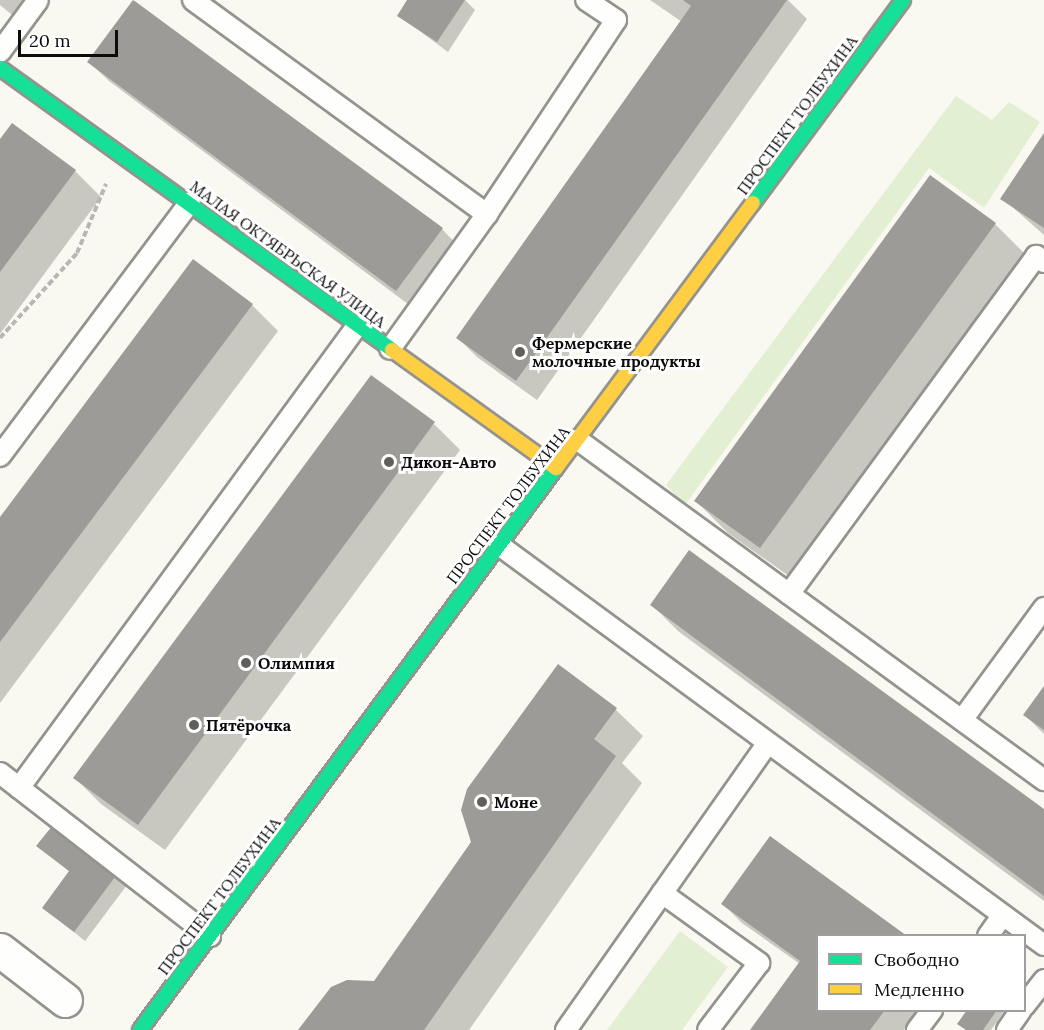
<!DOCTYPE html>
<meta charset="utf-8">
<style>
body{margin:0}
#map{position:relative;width:1044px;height:1030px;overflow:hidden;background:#faf9f1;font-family:Lora,serif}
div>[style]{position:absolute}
.green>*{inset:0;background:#e2efd2}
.shadow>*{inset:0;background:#0003}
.building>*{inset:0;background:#9c9b97}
.path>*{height:4px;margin-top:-2px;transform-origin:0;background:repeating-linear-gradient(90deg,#b7b7b6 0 6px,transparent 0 9px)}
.roads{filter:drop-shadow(2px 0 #93938f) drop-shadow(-2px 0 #93938f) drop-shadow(0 2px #93938f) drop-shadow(0 -2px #93938f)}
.lane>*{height:20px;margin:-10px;padding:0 10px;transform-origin:10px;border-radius:10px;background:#fefefd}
.street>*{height:33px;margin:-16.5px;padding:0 16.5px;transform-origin:16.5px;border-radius:16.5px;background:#fefefd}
.fast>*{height:14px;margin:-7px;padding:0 7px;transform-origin:7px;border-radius:7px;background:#16e098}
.slow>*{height:14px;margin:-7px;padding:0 7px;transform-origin:7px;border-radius:7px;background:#ffcf43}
.dots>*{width:16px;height:16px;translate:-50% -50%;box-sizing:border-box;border:3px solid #fff;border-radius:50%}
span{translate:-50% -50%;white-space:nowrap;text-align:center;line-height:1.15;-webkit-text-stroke:6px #fff;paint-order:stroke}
.street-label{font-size:16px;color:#0c0c0c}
.poi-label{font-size:16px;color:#0c0c0c;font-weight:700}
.left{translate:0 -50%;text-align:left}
.legend{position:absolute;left:816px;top:934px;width:210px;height:78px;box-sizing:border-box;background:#fff;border:2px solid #9e9e9e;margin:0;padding:8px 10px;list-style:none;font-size:18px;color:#0c0c0c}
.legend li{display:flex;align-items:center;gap:12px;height:30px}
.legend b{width:30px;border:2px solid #9e9e9e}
.scale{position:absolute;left:18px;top:30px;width:100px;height:27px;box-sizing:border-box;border:3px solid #0c0c0c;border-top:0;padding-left:8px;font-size:18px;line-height:21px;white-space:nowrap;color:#0c0c0c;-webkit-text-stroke:4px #fff;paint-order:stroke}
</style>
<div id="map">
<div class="green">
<i style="clip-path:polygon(956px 96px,992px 120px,1009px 102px,1040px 122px,984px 208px,929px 168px,685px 505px,666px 485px)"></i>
<i style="clip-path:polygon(680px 931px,728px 967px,682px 1030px,607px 1030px)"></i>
</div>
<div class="shadow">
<i style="clip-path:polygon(0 0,33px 0,17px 19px,0 5px)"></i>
<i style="clip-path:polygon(408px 0,465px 0,475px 10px,448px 52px,398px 15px)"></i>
<i style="clip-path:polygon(650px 0,788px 0,807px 19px,537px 400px,477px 357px,458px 338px,682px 22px)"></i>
<i style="clip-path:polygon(135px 1px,442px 229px,461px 249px,416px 310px,109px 81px,89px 62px)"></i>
<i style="clip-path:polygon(1044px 136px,1044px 235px,1002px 198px)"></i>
<i style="clip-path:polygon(0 142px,75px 171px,101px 197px,0 334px)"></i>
<i style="clip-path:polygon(995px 224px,1027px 256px,793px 579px,728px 533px,696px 501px)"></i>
<i style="clip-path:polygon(252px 305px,278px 331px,0 703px,0 520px)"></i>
<i style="clip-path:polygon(434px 424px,460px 450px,165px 850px,101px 804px,75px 778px)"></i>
<i style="clip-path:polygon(652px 605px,1044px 811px,1044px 901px,678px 631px)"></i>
<i style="clip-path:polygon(558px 666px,616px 710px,643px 736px,622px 763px,642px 783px,469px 1030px,300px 1030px,332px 988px,375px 982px,472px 843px)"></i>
<i style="clip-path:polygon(1044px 689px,1044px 734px,1025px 715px)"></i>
<i style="clip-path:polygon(38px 846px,117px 874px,127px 885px,85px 941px,44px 908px,70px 872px)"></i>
<i style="clip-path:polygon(723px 904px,818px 936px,818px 1010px,919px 1010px,904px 1030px,752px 1030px,800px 964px,742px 923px)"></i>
<i style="clip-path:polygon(969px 1010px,1005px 1010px,991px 1030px,966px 1030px)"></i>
</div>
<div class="building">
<i style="clip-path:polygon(133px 0,443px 228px,396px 291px,87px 62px)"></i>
<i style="clip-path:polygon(407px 0,465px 0,437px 42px,397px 16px)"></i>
<i style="clip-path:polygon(683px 0,787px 0,516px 381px,456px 338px,691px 6px)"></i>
<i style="clip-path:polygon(12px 123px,76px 170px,0 272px,0 139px)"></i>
<i style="clip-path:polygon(1044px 133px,1044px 228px,1000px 199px)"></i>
<i style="clip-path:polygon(930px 175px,996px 223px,760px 548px,694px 501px)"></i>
<i style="clip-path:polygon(193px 259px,253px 304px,0 642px,0 517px)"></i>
<i style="clip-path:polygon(371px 375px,435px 422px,138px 825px,73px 778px)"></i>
<i style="clip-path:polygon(689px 550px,1044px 809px,1044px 896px,650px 605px)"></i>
<i style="clip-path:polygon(558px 664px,617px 708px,594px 739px,616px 756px,424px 1030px,298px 1030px,331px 987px,347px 980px,374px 981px,471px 842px,461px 810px,467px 789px)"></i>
<i style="clip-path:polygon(1044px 686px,1044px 730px,1023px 715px)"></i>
<i style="clip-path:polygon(53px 825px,118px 873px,74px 932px,42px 908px,69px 871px,36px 846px)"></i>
<i style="clip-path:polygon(770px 836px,907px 936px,818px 936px,818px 1010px,885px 1010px,870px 1030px,750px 1030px,800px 961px,721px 904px)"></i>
<i style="clip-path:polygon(967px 1010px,997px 1010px,983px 1030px,966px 1030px,957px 1024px)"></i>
</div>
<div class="path">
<i style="left:0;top:338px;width:115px;rotate:-47.8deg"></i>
<i style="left:77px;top:253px;width:75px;rotate:-67.2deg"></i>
</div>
<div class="roads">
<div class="lane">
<i style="left:193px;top:0;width:364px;rotate:36.1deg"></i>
<i style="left:487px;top:214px;width:166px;rotate:125.7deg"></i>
<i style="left:0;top:52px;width:64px;rotate:-53.8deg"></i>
<i style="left:487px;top:214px;width:233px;rotate:-56.4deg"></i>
<i style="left:616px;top:20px;width:36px;rotate:-146deg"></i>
<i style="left:578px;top:440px;width:577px;rotate:36.12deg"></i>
<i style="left:0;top:456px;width:317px;rotate:-53.2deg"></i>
<i style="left:499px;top:545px;width:676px;rotate:36.28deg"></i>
<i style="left:789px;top:594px;width:419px;rotate:-53.8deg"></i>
<i style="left:1036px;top:256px;width:10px;rotate:37deg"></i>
<i style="left:962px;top:720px;width:139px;rotate:-53.8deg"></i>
<i style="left:0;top:773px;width:266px;rotate:37.8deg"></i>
<i style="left:19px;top:788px;width:572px;rotate:-53.81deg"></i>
<i style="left:662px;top:893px;width:120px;rotate:35.8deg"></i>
<i style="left:759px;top:963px;width:84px;rotate:127.3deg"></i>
<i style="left:988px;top:936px;width:24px;rotate:-55deg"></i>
<i style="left:1024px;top:1006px;width:33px;rotate:-52deg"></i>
<i style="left:566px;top:1030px;width:350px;rotate:-54.9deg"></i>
<i style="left:917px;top:1030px;width:25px;rotate:-53deg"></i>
<i style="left:1007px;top:1030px;width:24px;rotate:-55deg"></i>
</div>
<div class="street">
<i style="left:0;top:950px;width:82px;rotate:37.6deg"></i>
</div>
<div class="fast">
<i style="left:0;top:68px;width:483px;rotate:35.7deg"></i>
<i style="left:753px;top:203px;width:252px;rotate:-53.5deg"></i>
<i style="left:140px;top:1030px;width:699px;rotate:-53.49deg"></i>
</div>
<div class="slow">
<i style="left:392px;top:350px;width:202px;rotate:35.7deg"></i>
<i style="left:556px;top:468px;width:330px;rotate:-53.4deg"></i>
</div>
</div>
<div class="dots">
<i style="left:520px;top:352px;background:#5f5f5c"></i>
<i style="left:389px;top:462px;background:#5f5f5c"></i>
<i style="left:246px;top:663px;background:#5f5f5c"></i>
<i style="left:194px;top:725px;background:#5f5f5c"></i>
<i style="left:482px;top:802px;background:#5f5f5c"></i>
</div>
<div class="street-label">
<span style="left:797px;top:115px;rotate:-54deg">ПРОСПЕКТ ТОЛБУХИНА</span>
<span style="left:288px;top:254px;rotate:36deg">МАЛАЯ ОКТЯБРЬСКАЯ УЛИЦА</span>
<span style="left:508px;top:505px;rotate:-53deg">ПРОСПЕКТ ТОЛБУХИНА</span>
<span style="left:219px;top:896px;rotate:-53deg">ПРОСПЕКТ ТОЛБУХИНА</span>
</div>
<div class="poi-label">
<span class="left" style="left:532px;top:352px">Фермерские<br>молочные продукты</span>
<span class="left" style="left:401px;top:462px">Дикон-Авто</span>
<span class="left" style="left:258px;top:663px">Олимпия</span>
<span class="left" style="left:206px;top:725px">Пятёрочка</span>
<span class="left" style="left:494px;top:802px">Моне</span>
</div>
<ul class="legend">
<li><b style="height:8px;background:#16e098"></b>Свободно</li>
<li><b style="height:8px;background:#ffcf43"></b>Медленно</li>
</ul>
<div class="scale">20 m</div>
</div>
